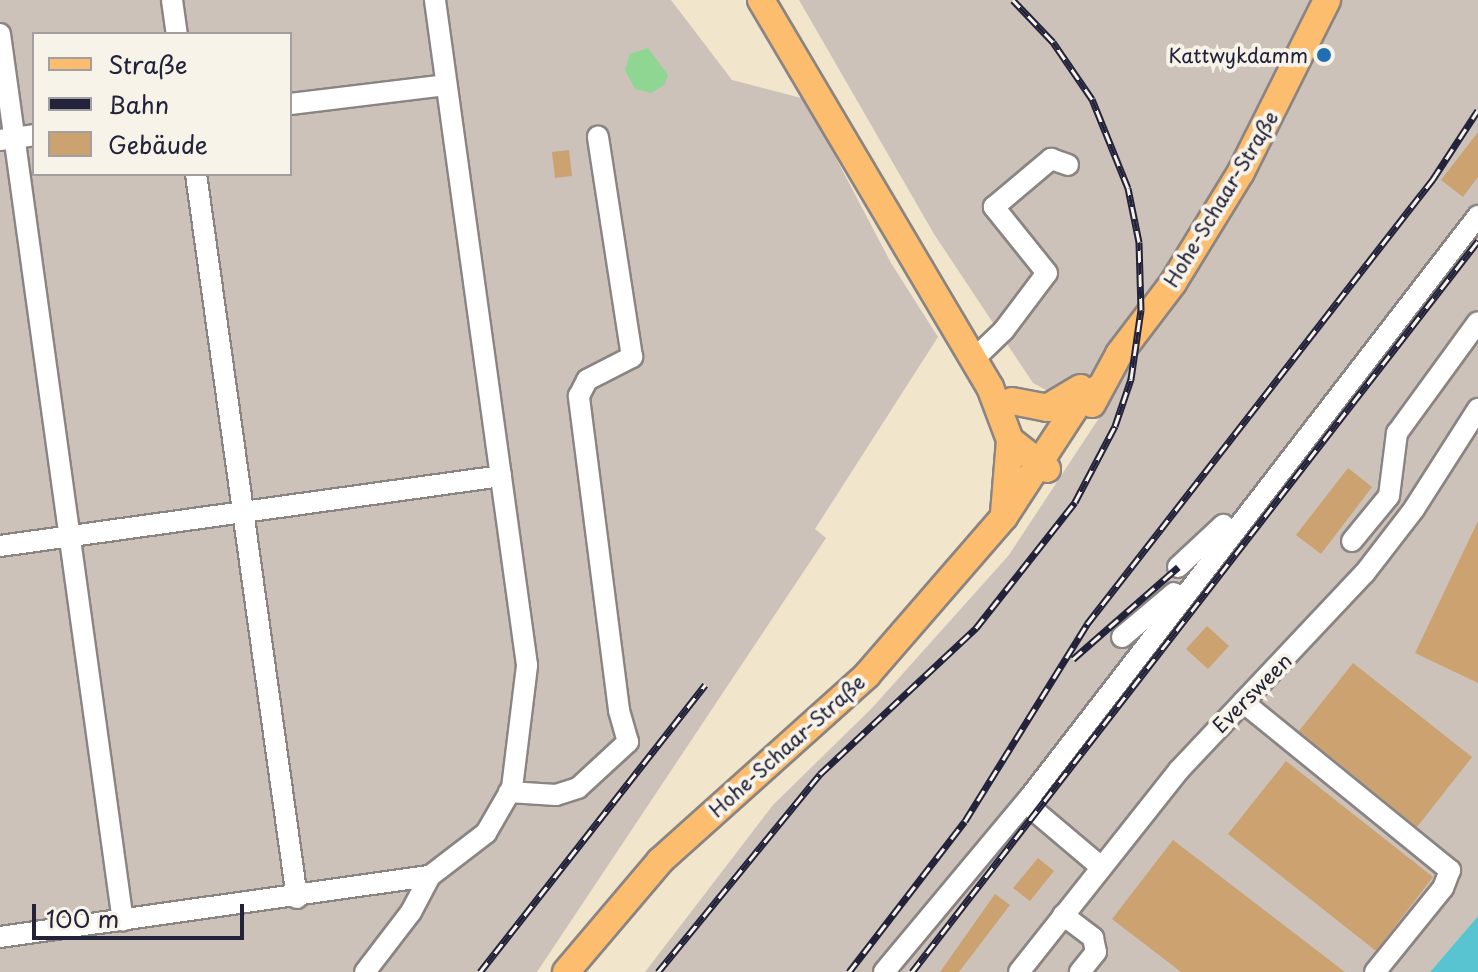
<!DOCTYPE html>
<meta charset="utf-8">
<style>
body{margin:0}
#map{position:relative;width:1478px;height:972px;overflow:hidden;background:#f1e5cb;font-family:"Playpen Sans",sans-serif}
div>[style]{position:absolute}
.industrial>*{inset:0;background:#ccc2b9}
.green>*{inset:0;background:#8ed692}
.water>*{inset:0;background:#58c4d1}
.building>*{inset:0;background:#cca271}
.roads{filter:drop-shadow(2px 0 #8a8483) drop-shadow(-2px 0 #8a8483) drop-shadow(0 2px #8a8483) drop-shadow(0 -2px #8a8483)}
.minor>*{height:20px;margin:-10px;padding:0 10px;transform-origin:10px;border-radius:10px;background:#fff}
.major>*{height:26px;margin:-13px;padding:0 13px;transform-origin:13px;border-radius:13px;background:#fcbd6f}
.rail>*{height:7px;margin-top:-3.5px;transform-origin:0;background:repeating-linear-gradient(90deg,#f7f3e8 0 12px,#22223b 0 24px);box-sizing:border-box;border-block:2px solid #22223b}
.dots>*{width:22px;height:22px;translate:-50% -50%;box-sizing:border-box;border:4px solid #f7f3e8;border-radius:50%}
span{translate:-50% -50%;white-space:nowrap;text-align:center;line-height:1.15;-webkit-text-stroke:8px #f7f3e8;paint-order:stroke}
.poi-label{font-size:20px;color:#22223b}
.right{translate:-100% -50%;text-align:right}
.street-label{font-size:20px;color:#22223b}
.legend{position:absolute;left:32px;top:32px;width:260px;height:144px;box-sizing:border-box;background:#f7f3e8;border:2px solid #a29fa3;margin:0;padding:10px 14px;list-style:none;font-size:24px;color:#22223b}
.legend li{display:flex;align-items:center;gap:16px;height:40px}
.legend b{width:40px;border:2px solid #a29fa3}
.scale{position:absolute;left:32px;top:904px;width:212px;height:36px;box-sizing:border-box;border:4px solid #22223b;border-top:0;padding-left:10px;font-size:24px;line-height:28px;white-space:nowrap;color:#22223b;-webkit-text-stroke:6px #f7f3e8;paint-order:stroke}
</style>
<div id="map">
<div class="industrial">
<i style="clip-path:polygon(evenodd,0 0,671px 0,732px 80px,805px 99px,891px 263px,938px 337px,815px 529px,826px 538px,537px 972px,0 972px,0 0,34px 34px,290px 34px,290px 174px,34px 174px,34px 34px)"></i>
<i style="clip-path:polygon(799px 0,1478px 0,1478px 916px,1430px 972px,645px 972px,773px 805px,872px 708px,1009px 555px,1099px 418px,1033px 383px,934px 234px)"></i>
</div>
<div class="green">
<i style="clip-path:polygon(648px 48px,668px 75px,664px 85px,651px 93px,635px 89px,625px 70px,630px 54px)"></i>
</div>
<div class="water">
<i style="clip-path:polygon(1478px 916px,1478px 972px,1430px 972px)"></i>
</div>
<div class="building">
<i style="clip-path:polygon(1478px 132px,1478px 177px,1463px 197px,1441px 180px)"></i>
<i style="clip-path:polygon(569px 150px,572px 176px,555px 178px,552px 152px)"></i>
<i style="clip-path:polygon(1348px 468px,1372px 487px,1321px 554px,1296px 535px)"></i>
<i style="clip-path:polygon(1478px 521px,1478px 683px,1415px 653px)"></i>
<i style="clip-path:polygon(1207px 626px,1229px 646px,1208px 669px,1186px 649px)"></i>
<i style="clip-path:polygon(1353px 663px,1472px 757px,1417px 827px,1299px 731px)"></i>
<i style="clip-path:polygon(1286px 761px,1433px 877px,1376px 951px,1228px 834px)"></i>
<i style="clip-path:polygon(1173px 840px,1345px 972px,1181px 972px,1112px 919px)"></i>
<i style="clip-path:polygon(1038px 858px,1054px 871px,1030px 901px,1013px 888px)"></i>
<i style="clip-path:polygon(995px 894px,1010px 905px,959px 972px,940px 972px)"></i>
</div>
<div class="roads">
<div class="minor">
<i style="left:172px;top:0;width:34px;rotate:82deg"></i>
<i style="left:0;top:34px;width:895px;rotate:82.11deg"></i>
<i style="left:290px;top:104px;width:157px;rotate:-6.9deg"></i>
<i style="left:0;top:140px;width:34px;rotate:-8deg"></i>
<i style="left:196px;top:174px;width:731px;rotate:82.06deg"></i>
<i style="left:974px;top:359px;width:42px;rotate:-44deg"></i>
<i style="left:1004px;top:330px;width:71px;rotate:-53deg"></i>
<i style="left:1047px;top:273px;width:85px;rotate:-128.8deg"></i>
<i style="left:994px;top:207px;width:75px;rotate:-40.1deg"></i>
<i style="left:1051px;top:159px;width:18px;rotate:19deg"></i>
<i style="left:1352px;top:541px;width:58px;rotate:-50.6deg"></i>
<i style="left:1389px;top:496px;width:64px;rotate:-82.8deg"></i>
<i style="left:1397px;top:433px;width:137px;rotate:-53.9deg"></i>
<i style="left:0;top:546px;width:506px;rotate:-7.95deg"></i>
<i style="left:1178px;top:567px;width:62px;rotate:-43deg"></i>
<i style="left:1122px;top:637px;width:68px;rotate:-40.2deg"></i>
<i style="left:1243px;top:702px;width:267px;rotate:39.1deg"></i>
<i style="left:1450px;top:870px;width:19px;rotate:111deg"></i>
<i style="left:1443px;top:888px;width:108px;rotate:129deg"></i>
<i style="left:509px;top:792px;width:47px;rotate:3.7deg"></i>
<i style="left:556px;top:795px;width:23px;rotate:-18deg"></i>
<i style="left:578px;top:788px;width:68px;rotate:-42.6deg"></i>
<i style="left:628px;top:742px;width:33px;rotate:-106deg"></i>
<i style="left:619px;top:710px;width:317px;rotate:-97.3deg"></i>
<i style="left:579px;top:396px;width:18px;rotate:-63deg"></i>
<i style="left:587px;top:380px;width:51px;rotate:-27.1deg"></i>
<i style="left:632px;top:357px;width:223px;rotate:-98.8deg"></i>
<i style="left:1101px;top:867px;width:85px;rotate:-139.8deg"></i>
<i style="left:1036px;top:812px;width:16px;rotate:-112deg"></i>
<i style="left:1030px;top:797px;width:734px;rotate:-52.36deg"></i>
<i style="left:1063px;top:915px;width:38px;rotate:37deg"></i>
<i style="left:1093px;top:938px;width:14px;rotate:78deg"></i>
<i style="left:1096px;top:952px;width:26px;rotate:129deg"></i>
<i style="left:0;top:937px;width:434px;rotate:-8.1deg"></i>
<i style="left:365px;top:972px;width:76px;rotate:-52.5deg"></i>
<i style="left:411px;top:912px;width:41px;rotate:-62.2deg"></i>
<i style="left:430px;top:876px;width:71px;rotate:-37.5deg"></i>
<i style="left:486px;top:833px;width:52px;rotate:-60deg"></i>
<i style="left:512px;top:788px;width:124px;rotate:-83deg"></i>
<i style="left:527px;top:665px;width:671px;rotate:-97.88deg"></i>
<i style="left:884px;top:972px;width:228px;rotate:-50.2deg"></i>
<i style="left:1019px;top:972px;width:258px;rotate:-51.6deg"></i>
<i style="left:1179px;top:770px;width:270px;rotate:-46.7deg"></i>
<i style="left:1364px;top:574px;width:82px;rotate:-52.4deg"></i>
<i style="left:1414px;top:509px;width:119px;rotate:-57.4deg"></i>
</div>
<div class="major">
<i style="left:761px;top:0;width:450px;rotate:59.4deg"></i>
<i style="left:990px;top:387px;width:57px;rotate:69.3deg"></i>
<i style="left:1010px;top:440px;width:47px;rotate:38.1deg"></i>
<i style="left:1012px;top:401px;width:36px;rotate:11deg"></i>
<i style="left:1047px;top:408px;width:39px;rotate:-31deg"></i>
<i style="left:1092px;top:404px;width:57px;rotate:-61.6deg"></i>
<i style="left:1119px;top:354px;width:89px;rotate:-52.7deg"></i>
<i style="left:1173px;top:283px;width:130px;rotate:-58.5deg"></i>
<i style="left:1241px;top:172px;width:192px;rotate:-63.4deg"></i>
<i style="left:1004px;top:513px;width:73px;rotate:-85.3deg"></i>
<i style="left:566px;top:972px;width:145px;rotate:-49.7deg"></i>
<i style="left:660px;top:861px;width:278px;rotate:-41.9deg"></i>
<i style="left:867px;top:675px;width:209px;rotate:-49.1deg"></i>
<i style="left:1004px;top:517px;width:137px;rotate:-56.9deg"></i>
<i style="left:1079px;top:402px;width:24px;rotate:-36deg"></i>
</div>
</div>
<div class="rail">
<i style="left:1073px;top:659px;width:140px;rotate:-41.2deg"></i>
<i style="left:480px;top:972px;width:365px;rotate:-51.9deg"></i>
<i style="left:658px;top:972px;width:256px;rotate:-50.7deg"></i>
<i style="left:820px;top:774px;width:214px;rotate:-43.1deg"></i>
<i style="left:976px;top:628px;width:160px;rotate:-51.8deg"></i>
<i style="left:1075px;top:502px;width:86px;rotate:-62.2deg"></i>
<i style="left:1115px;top:426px;width:50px;rotate:-71.2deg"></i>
<i style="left:1131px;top:379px;width:70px;rotate:-81.8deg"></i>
<i style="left:1141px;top:310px;width:68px;rotate:-91.7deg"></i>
<i style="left:1139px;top:242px;width:55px;rotate:-101.5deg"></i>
<i style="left:1128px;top:188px;width:96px;rotate:-112deg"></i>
<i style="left:1092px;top:99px;width:69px;rotate:-124.4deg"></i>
<i style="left:1053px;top:42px;width:58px;rotate:-133.6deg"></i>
<i style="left:849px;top:972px;width:190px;rotate:-52.5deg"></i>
<i style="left:965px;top:821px;width:232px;rotate:-58.2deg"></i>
<i style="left:1087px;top:624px;width:564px;rotate:-52.13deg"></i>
<i style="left:1433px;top:179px;width:82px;rotate:-56.9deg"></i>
<i style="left:912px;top:972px;width:925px;rotate:-52.25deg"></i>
</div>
<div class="dots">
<i style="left:1324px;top:55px;background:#1f6fb2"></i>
</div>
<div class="poi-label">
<span class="right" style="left:1308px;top:55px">Kattwykdamm</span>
</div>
<div class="street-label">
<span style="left:1221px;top:199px;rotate:-59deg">Hohe-Schaar-Straße</span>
<span style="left:1252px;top:693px;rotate:-45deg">Eversween</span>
<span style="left:787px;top:746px;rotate:-42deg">Hohe-Schaar-Straße</span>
</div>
<ul class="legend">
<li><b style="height:10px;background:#fcbd6f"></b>Straße</li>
<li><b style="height:10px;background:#22223b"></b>Bahn</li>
<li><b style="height:22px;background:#cca271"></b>Gebäude</li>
</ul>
<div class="scale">100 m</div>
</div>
